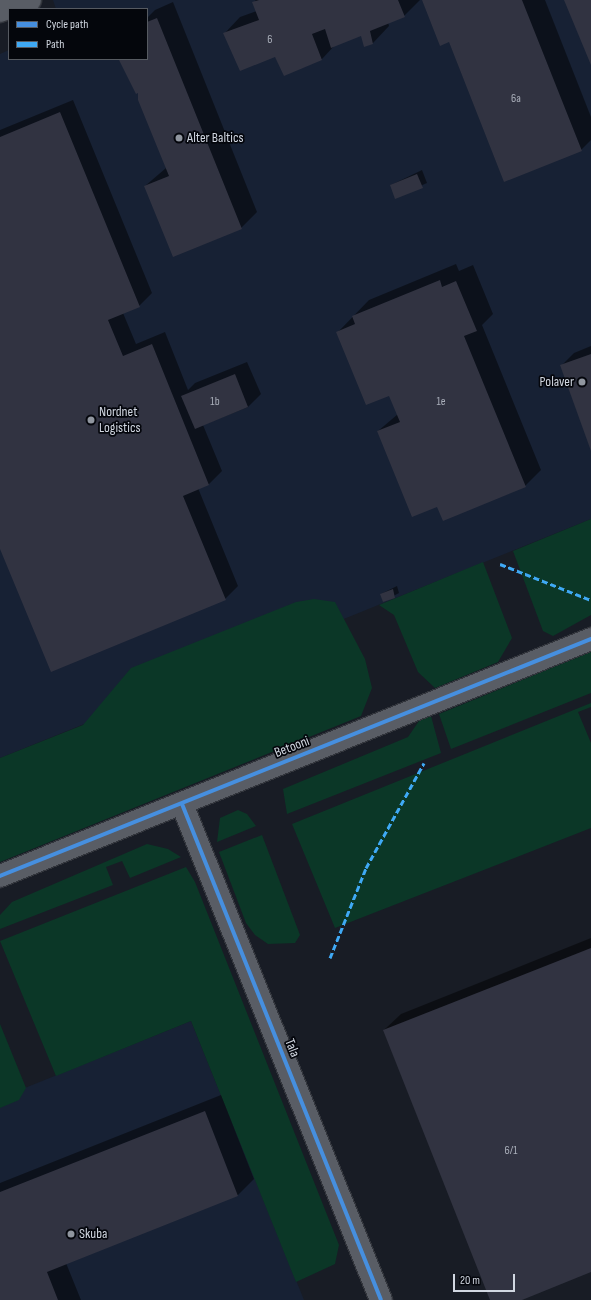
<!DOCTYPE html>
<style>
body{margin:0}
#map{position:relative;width:591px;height:1300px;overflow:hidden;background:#181c25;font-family:"Sofia Sans Condensed",sans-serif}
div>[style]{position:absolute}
.built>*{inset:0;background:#172134}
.green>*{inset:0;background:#0b3727}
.shadow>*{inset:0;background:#0007}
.building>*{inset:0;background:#313341}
.roads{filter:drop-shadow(1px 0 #32353c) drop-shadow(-1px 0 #32353c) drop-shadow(0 1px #32353c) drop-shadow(0 -1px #32353c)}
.minor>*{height:22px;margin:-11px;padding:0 11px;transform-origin:11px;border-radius:11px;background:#595d65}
.quiet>*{height:3px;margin-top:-1.5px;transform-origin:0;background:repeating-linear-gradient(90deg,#3fa9f5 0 6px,transparent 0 9px)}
.cycleway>*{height:4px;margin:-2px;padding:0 2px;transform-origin:2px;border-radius:2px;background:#468fdf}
.dots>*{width:11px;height:11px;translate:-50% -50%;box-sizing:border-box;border:2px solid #04060c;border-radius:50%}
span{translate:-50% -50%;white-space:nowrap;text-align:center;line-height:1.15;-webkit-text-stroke:3.5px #04060c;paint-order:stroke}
.number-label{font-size:12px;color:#a9aeb9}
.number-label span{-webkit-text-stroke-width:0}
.poi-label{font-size:14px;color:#d1d7e1}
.left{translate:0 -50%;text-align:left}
.right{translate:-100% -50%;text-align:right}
.street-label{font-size:14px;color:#d1d7e1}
.legend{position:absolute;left:8px;top:8px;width:140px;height:52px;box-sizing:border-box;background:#04060c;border:1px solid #565a61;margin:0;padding:5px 7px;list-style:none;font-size:12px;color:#d1d7e1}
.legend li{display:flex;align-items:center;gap:8px;height:20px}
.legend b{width:20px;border:1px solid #565a61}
.scale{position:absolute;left:453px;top:1274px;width:62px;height:18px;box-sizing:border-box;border:2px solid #d1d7e1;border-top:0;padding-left:5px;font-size:12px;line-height:14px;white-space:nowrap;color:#d1d7e1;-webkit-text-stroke:3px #04060c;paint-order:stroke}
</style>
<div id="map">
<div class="built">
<i style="clip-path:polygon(53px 0,591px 0,591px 519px,0 758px,0 54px,9px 50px,9px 59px,147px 59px,147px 9px,56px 9px)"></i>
<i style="clip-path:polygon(191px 1021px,304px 1300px,0 1300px,0 1098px)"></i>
</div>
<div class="green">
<i style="clip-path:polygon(591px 519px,591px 615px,553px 636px,543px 631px,513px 551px)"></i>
<i style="clip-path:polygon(483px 562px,512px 638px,498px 662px,435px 688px,418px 672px,394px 615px,379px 605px)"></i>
<i style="clip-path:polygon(314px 599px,335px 602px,365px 659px,372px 688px,361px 716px,0 862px,0 758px,83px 725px,131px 668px,296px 602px)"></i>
<i style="clip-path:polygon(591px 652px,591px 693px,451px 749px,439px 714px)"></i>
<i style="clip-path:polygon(591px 703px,591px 707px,578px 712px,591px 743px,591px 828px,335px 928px,292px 824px)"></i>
<i style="clip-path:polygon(431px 716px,441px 753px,287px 814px,283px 789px,408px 737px,419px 721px)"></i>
<i style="clip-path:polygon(238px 810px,247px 814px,256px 826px,217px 842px,220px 818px)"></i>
<i style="clip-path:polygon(262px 835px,300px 935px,295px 943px,268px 944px,255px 935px,246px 923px,219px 852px)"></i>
<i style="clip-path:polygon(147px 844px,168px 849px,181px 857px,130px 878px,122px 861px,106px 867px,113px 885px,0 929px,0 915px,12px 902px)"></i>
<i style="clip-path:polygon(186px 867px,195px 882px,339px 1245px,335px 1264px,296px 1282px,191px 1021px,56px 1076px,0 941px)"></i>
<i style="clip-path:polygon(0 1024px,26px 1088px,19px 1100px,0 1108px)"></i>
</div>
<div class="shadow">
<i style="clip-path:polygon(256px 0,420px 0,404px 16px,388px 22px,389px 26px,373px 43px,365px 46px,362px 35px,335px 45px,322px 59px,284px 74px,275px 56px,224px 34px,240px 17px,257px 11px,253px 3px)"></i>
<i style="clip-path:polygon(423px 0,545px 0,591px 117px,591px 140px,581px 150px,449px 41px)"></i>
<i style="clip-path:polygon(173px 2px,257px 212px,241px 228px,145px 186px,166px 168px,140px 92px,120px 60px,147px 59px,147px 18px,155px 10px)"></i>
<i style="clip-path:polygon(73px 100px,152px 293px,139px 306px,123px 313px,136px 344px,165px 332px,188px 390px,195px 383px,247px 362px,261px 394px,248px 407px,203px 425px,222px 471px,209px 484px,198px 488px,238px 586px,225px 599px,0 547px,0 130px)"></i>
<i style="clip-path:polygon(422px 170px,427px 183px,395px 197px,391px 185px)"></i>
<i style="clip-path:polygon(456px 264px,459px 271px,473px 265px,493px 314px,482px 325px,541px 470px,525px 486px,437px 505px,378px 431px,398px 414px,390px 394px,338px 332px,369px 300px)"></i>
<i style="clip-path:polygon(591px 346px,591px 449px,561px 366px,574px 353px)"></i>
<i style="clip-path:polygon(397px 586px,399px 593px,384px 601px,381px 594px)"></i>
<i style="clip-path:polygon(591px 938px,591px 1271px,519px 1300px,491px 1300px,384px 1030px,401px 1014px)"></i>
<i style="clip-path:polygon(221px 1095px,254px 1179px,238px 1195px,66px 1263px,81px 1300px,0 1300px,0 1183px)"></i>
</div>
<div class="building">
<i style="clip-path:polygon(259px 0,398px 0,405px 17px,370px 31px,373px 44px,364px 47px,361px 36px,331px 48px,325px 29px,312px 34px,322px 60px,284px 76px,275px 57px,240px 71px,223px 33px,259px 20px,252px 2px)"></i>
<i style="clip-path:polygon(422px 0,522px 0,582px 151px,504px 182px,449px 42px,440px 46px)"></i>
<i style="clip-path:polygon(564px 0,591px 0,591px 65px)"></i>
<i style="clip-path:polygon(157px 18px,242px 229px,173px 257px,144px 186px,169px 176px,138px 100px,138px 93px,136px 94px,119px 60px,147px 59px,147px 22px)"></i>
<i style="clip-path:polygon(60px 112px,140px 307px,108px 320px,123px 356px,152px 344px,209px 485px,183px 496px,226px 600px,51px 672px,0 549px,0 137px)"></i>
<i style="clip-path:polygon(417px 174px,423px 188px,395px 199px,390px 185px)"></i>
<i style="clip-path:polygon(440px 280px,442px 287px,456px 281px,477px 331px,464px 336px,526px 487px,443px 521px,437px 507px,412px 517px,377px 431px,400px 422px,389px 396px,366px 405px,336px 332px,355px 324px,352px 316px)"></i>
<i style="clip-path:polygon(591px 354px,591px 451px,560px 365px)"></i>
<i style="clip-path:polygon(235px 374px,248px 407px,195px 429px,181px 396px)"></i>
<i style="clip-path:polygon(393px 589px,395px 598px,383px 602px,380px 594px)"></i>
<i style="clip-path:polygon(591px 948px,591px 1272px,522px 1300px,490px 1300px,383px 1030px)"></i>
<i style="clip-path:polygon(205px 1111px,238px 1196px,47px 1272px,58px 1300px,0 1300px,0 1192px)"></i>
</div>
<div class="roads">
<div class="minor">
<i style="left:0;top:11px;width:32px;rotate:-20deg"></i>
<i style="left:182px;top:804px;width:534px;rotate:68.14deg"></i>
<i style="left:0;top:876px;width:637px;rotate:-21.85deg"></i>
</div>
</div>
<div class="quiet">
<i style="left:500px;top:564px;width:98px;rotate:21.6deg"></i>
<i style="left:330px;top:958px;width:97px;rotate:-68.2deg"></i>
<i style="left:366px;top:868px;width:120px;rotate:-61.1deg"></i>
</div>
<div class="cycleway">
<i style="left:182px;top:804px;width:534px;rotate:68.14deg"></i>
<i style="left:0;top:876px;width:637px;rotate:-21.85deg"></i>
</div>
<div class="dots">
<i style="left:179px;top:138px;background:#90969f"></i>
<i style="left:582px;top:382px;background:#90969f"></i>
<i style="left:91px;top:420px;background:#90969f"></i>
<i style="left:71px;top:1234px;background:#90969f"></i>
</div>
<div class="number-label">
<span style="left:270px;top:40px">6</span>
<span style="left:516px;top:99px">6a</span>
<span style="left:215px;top:402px">1b</span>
<span style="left:441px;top:402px">1e</span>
<span style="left:511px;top:1151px">6/1</span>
</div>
<div class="poi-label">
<span class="left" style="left:187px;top:138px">Alter Baltics</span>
<span class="right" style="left:574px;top:382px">Polaver</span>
<span class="left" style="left:99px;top:420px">Nordnet<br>Logistics</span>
<span class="left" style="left:79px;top:1234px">Skuba</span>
</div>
<div class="street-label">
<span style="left:292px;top:747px;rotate:-21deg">Betooni</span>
<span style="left:292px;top:1048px;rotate:68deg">Tala</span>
</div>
<ul class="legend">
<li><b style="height:5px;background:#468fdf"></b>Cycle path</li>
<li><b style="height:5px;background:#3fa9f5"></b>Path</li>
</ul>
<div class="scale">20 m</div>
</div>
